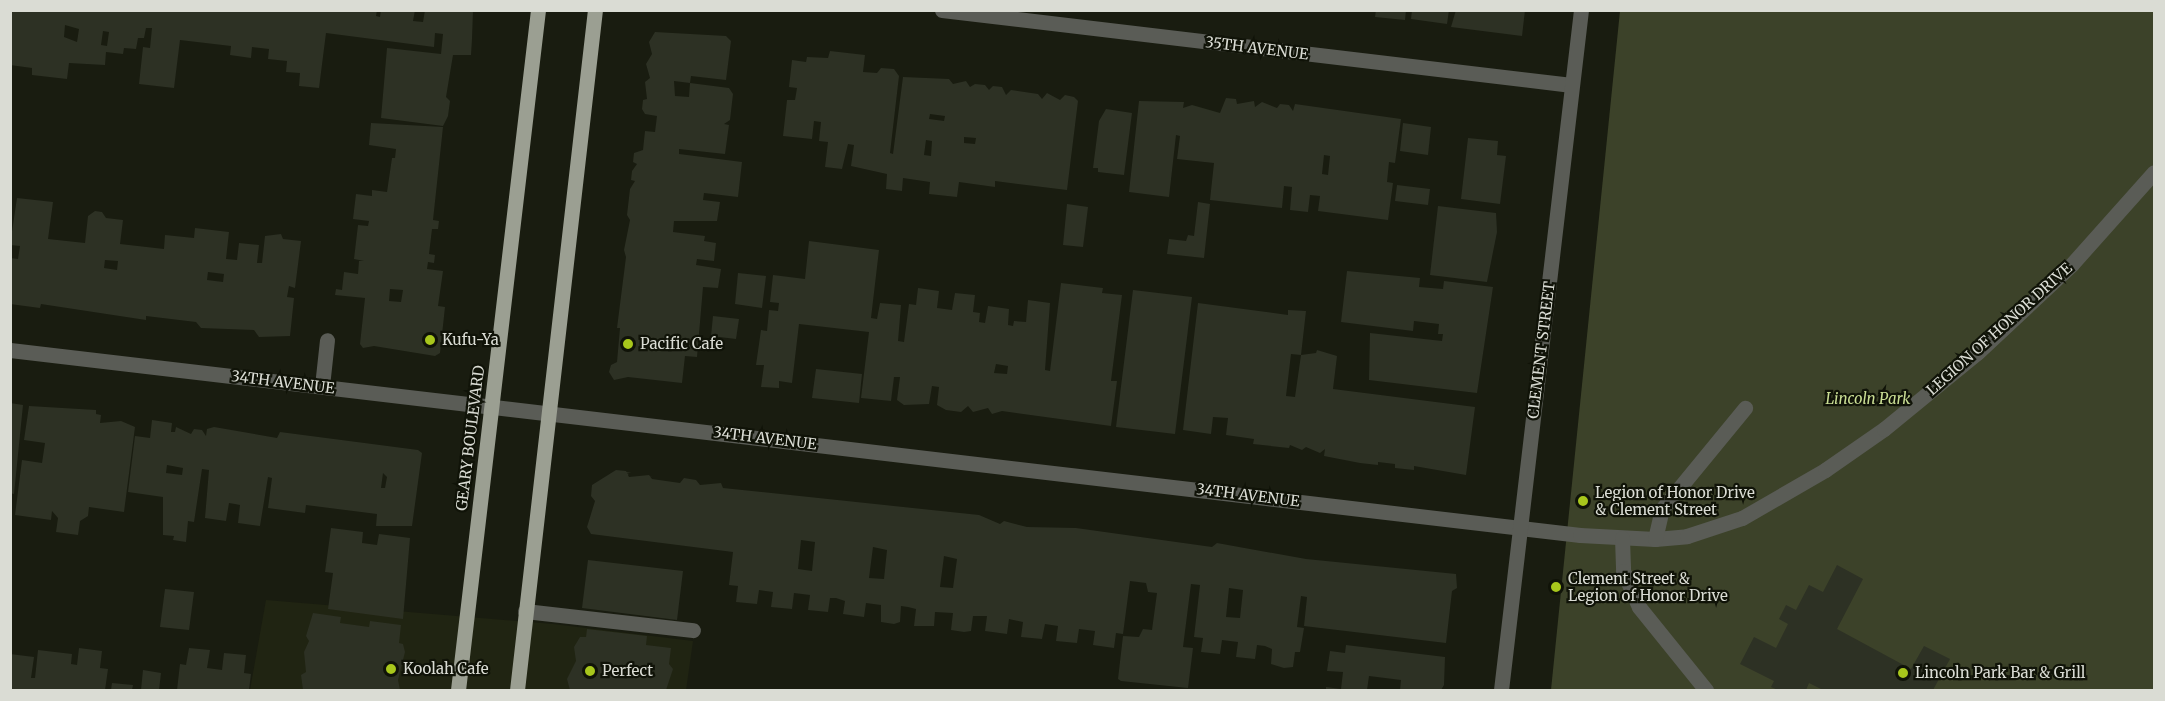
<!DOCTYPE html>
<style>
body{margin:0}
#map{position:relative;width:2165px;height:701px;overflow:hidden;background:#191c10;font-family:Merriweather,serif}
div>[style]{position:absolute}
.built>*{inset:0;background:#202412}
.green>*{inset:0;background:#3c4229}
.building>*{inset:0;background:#2d3124}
.minor>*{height:15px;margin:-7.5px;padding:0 7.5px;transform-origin:7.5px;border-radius:7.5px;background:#5a5c56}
.major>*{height:15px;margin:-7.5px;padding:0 7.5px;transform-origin:7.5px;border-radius:7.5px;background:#9b9f92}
.dots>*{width:16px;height:16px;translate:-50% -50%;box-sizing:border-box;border:3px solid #101308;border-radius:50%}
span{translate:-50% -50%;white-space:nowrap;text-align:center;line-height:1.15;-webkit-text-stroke:4.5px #101308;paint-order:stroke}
.street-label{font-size:15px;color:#dadcd4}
.poi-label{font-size:15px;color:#dadcd4}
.left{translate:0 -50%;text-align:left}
.park-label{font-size:15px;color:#cade94;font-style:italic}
.frame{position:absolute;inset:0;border:12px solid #dadcd4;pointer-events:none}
</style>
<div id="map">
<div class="built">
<i style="clip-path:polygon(266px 600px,553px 624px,693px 641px,686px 690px,250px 690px)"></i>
</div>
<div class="green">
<i style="clip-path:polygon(1620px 11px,2154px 11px,2154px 690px,1551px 690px)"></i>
</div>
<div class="building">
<i style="clip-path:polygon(evenodd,10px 10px,377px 10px,376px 16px,380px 17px,381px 10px,415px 10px,413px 21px,423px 22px,425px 10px,473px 10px,472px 39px,471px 55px,453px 55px,446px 97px,450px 101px,448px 116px,443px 126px,381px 118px,387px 48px,441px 54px,443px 34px,435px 33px,434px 47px,326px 33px,319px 88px,299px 86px,300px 73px,286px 72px,287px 61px,268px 59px,269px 49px,252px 47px,251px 58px,230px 55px,231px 46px,180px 40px,174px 88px,139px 84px,143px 47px,150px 48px,152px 28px,146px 28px,144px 38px,138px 38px,136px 49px,124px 48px,123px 54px,106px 52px,105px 65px,69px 63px,67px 79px,32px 75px,32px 68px,10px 65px,10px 10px,65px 25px,79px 29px,77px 42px,64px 37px,65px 25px,10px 10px,103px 31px,109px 32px,107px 46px,101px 45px,103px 31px)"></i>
<i style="clip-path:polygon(1376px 10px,1406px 10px,1405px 20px,1375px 17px)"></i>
<i style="clip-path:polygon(1412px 10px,1449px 10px,1447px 24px,1411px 19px)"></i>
<i style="clip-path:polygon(1456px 10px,1525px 10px,1522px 36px,1451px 27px)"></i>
<i style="clip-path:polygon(655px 32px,726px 36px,731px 41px,726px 80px,691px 76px,690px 83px,674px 81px,675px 96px,689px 97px,690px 83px,729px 88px,733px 94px,730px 120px,724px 124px,729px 125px,725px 154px,679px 149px,679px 154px,742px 162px,738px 197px,704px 193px,703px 200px,720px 202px,717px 221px,674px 221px,673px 232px,705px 236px,704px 241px,716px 243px,714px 261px,697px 259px,696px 265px,721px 269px,718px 288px,703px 287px,697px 357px,685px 356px,682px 383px,628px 377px,614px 380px,609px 372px,611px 365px,617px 362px,620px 328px,617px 328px,626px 257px,624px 250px,630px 220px,627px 215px,630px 189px,635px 181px,631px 180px,632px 171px,637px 164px,633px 162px,634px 153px,643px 150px,645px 131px,655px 132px,657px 116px,645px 114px,642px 109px,643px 100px,647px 99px,645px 82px,650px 78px,646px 64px,652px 54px,649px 42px)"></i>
<i style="clip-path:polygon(evenodd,830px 51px,865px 55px,863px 72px,877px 73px,881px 68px,894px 69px,899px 76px,890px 153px,893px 154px,903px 77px,949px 79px,953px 84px,966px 81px,970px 87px,975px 84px,985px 85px,989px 90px,993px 86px,1002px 87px,1006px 95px,1011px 90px,1038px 94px,1042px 99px,1047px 93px,1060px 100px,1065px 95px,1074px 97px,1078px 101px,1067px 190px,995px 181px,995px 187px,959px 182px,957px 197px,929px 194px,930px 182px,903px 178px,902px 191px,886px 189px,887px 174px,851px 166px,854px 145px,848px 144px,842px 169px,825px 167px,828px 142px,819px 141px,821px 122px,814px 121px,812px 139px,783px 136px,787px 100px,795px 100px,797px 88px,789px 87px,792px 60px,806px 62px,807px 57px,828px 58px,830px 51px,930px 114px,945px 116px,944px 121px,929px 119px,930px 114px,830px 51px,964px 137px,976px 138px,975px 144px,964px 143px,964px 137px,830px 51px,926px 140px,932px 141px,931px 156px,924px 155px,926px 140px)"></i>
<i style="clip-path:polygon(evenodd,1226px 98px,1236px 99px,1237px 104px,1254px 101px,1255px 107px,1262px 102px,1277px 108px,1280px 104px,1289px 105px,1293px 111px,1295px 104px,1401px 119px,1395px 163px,1389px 162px,1387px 182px,1393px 183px,1388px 220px,1318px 211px,1320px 196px,1310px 195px,1308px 212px,1290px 210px,1292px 187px,1284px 186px,1282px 208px,1210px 200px,1214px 163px,1177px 159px,1180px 136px,1176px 135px,1169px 197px,1129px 192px,1139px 101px,1184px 102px,1183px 108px,1192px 105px,1220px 113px,1226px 98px,1324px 155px,1330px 156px,1328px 175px,1322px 174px,1324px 155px)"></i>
<i style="clip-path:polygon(1106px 109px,1132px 113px,1124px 175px,1098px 172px,1098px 168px,1093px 168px,1099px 121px)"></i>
<i style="clip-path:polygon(evenodd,371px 123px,443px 127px,433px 220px,439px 221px,438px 229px,432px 229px,429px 254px,435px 255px,434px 263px,428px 262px,427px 269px,443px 271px,438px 306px,445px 307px,440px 353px,435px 356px,374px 346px,363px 348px,360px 344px,365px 298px,335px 295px,336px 289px,342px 290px,344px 272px,358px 274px,359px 261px,364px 261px,354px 259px,358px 225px,368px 226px,369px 221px,353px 219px,356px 194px,372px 196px,372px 190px,387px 192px,392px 158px,395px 158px,396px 149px,369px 145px,371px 123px,390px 289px,403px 290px,401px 302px,389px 301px,390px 289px)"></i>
<i style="clip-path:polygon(1403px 123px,1431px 127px,1428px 155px,1400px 151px)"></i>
<i style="clip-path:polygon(1468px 138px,1498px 141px,1497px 155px,1506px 156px,1500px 204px,1461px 199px)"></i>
<i style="clip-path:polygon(1397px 185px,1430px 189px,1428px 205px,1395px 201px)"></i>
<i style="clip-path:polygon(evenodd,17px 198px,53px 202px,48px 239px,85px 243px,88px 216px,95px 211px,102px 212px,106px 218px,123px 220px,120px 244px,164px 249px,165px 235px,194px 238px,195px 228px,229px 232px,226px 259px,237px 260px,239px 243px,259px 245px,257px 263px,262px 263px,265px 236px,281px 234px,283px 239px,301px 241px,295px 288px,289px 286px,287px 297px,294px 298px,290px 336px,259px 337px,254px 330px,201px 328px,196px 322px,146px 316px,146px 320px,41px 304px,40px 308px,10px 304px,10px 258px,18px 259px,20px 246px,10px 245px,17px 198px,105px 260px,118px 261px,117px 270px,104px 268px,105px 260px,17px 198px,208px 272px,224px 274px,223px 282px,207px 280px,208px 272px)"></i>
<i style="clip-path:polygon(1198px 202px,1210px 204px,1204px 258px,1167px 254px,1169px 239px,1186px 241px,1188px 235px,1194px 236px)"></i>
<i style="clip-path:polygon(1067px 204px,1088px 207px,1083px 247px,1063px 245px)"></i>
<i style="clip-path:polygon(1438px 206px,1496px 213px,1497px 232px,1487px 282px,1430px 275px)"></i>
<i style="clip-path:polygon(evenodd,809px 241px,879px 250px,871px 318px,877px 319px,880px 303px,901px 305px,898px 341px,904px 342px,909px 304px,916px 305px,918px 288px,939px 291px,937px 308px,952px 310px,955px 293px,975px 295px,973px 312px,980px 313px,979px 322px,985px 323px,988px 306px,1009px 309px,1008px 325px,1013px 326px,1014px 321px,1026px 322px,1028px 300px,1050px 303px,1045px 370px,1050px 371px,1061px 283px,1103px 288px,1102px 293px,1122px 295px,1111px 381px,1117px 381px,1111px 426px,1002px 411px,992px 414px,988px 408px,973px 412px,968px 406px,961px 412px,946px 410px,937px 405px,939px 387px,932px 386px,929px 404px,904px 405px,897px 400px,900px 377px,894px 377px,891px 401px,861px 398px,869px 332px,799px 324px,792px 383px,779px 381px,779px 388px,761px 387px,764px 365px,756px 365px,761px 330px,767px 331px,769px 310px,778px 311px,779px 303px,770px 302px,773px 275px,805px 279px,809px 241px,996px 364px,1008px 366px,1007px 374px,994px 373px,996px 364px)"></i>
<i style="clip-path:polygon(1347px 271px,1420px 278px,1419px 287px,1443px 289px,1444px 281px,1493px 287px,1477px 393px,1369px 380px,1370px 333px,1442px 341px,1443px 334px,1438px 334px,1439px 324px,1414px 321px,1413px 331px,1341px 322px)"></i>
<i style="clip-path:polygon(738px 273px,766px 276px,762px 308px,735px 304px)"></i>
<i style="clip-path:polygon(1133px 290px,1192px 297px,1175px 434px,1116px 427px)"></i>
<i style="clip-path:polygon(evenodd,1198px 303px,1288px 315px,1288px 310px,1306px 311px,1301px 355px,1316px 353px,1317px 350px,1337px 356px,1333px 389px,1475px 407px,1466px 475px,1414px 466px,1414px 470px,1395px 468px,1395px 464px,1378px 462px,1378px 465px,1360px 463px,1324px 456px,1325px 449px,1320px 453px,1306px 447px,1302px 450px,1290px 445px,1289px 448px,1253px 444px,1254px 439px,1226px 435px,1228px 418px,1213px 417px,1211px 434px,1183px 430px,1198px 303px,1291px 354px,1301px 355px,1295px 397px,1286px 396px,1291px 354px)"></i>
<i style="clip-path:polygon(713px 316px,739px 319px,736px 339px,711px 336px)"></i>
<i style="clip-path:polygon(816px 369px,862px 374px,859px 403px,812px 398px)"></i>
<i style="clip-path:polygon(10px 403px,23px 405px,14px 494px,10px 493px)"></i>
<i style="clip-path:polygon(29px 406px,96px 410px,96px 414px,101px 415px,100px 423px,121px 421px,135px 427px,124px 512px,89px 507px,88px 516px,80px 521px,78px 535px,56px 532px,58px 518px,52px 511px,51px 520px,15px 515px,22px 460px,42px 463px,45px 443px,24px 440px)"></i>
<i style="clip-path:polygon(evenodd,152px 420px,172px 423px,171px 432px,175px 432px,176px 427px,191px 434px,194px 429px,202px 430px,206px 436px,207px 429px,214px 427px,277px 438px,280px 432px,418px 450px,422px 453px,412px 526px,376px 526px,377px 514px,306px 505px,305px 513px,268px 508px,272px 478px,268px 477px,260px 526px,238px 523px,240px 505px,235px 504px,229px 503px,226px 521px,205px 518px,209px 470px,202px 469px,194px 522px,188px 521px,186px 542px,173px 540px,174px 536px,163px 535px,163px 497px,128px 492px,135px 436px,150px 438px,152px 420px,167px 465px,183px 468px,182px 475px,166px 473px,167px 465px,152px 420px,383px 473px,387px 477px,385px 488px,381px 488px,383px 473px)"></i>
<i style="clip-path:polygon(evenodd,616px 470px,626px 471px,629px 477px,649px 475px,652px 479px,680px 483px,684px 478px,696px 480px,700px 485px,721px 483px,723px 488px,979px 515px,1000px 524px,1004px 521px,1027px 527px,1076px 528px,1212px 547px,1217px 543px,1306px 559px,1456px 574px,1457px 588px,1452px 591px,1446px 643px,1304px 626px,1307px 597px,1301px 596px,1297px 627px,1304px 628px,1300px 652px,1295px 652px,1293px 667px,1284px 668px,1271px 664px,1272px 649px,1265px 646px,1257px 645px,1255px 659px,1236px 657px,1238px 642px,1222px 640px,1220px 654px,1201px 652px,1203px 638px,1194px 637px,1200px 585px,1191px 584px,1183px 647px,1193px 648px,1188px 688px,1121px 681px,1118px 679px,1123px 636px,1139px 637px,1143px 629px,1152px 630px,1157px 593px,1148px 592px,1146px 583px,1130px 581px,1123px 634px,1116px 633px,1114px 648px,1093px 645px,1095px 631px,1079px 629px,1077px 643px,1056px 641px,1058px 626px,1045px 624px,1042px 639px,1021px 637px,1023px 622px,1009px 619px,1007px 634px,985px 631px,987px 616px,973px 616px,971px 631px,964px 632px,951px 630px,953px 613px,935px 612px,934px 626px,914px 626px,916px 609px,908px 607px,901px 606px,900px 622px,894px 624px,881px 622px,881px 605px,866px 603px,864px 617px,843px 614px,845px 601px,836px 598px,830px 598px,828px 612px,808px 610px,810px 595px,794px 593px,792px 609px,771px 607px,773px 592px,759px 590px,757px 604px,736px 602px,738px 586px,729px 585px,733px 552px,591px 534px,587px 527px,595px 501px,591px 496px,592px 485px,616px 470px,801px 540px,815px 542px,812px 571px,798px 569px,801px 540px,616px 470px,873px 547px,887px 550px,884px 579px,869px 578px,873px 547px,616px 470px,944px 556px,957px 559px,953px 588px,940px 587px,944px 556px,616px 470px,1229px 588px,1243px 590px,1240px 618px,1226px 617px,1229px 588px)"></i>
<i style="clip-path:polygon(331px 528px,363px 532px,362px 543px,377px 545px,379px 534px,410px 538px,403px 619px,328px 609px,333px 573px,325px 572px)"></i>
<i style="clip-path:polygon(588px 560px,683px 571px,677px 620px,582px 608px)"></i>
<i style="clip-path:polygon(1837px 565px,1863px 579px,1837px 629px,1911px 669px,1924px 646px,1950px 659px,1933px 690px,1823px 690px,1809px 683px,1806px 690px,1778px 690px,1771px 687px,1774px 681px,1740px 664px,1754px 637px,1776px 648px,1788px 624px,1779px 619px,1786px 605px,1796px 610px,1809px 585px,1823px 592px)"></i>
<i style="clip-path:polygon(165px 589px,194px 592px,189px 630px,160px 627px)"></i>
<i style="clip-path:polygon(313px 613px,341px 617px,340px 623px,369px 627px,370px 621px,401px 625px,399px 643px,403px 644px,405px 652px,398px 680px,400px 690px,303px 690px,301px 675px,306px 672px,304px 652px,309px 641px,306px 636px)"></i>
<i style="clip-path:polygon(587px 629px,647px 636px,646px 645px,671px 648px,669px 664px,673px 669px,666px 690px,570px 690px,567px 679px,576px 661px,574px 647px,580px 637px,586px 637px)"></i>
<i style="clip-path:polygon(1346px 645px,1445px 657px,1444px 685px,1441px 690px,1400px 690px,1401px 680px,1369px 676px,1367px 690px,1326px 690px,1326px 687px,1341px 689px,1343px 672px,1327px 671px,1330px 651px,1345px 653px)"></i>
<i style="clip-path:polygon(79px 648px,102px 651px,100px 668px,108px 669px,105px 690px,10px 690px,10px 654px,34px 657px,31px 678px,35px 678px,38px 650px,72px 654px,71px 664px,77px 665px)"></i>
<i style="clip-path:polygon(189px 648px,210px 650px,207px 668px,222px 670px,224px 653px,246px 655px,244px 673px,251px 674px,249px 690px,177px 690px,180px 664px,186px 665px)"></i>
<i style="clip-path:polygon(143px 670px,161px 673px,159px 690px,141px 690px)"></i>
<i style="clip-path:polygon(112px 683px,133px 685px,132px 690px,111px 690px)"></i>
</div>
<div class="minor">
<i style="left:942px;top:10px;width:634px;rotate:6.79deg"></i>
<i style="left:10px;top:350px;width:1581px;rotate:6.72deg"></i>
<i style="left:1580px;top:535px;width:75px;rotate:3.1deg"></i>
<i style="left:1655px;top:539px;width:32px;rotate:-5deg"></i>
<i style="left:1687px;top:536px;width:58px;rotate:-18.1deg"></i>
<i style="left:1742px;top:518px;width:96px;rotate:-30deg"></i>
<i style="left:1825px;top:470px;width:72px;rotate:-34.8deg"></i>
<i style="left:1884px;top:429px;width:120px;rotate:-39.3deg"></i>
<i style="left:1977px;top:353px;width:130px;rotate:-43.1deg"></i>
<i style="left:2072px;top:264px;width:123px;rotate:-48.3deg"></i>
<i style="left:322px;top:386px;width:46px;rotate:-83.8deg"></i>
<i style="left:1622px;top:538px;width:33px;rotate:88deg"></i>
<i style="left:1623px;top:571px;width:39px;rotate:66deg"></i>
<i style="left:1639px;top:607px;width:107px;rotate:51.1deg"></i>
<i style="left:1655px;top:539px;width:31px;rotate:-77deg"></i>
<i style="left:1662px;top:509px;width:131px;rotate:-50.6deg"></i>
<i style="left:525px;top:611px;width:169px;rotate:6.5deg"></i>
<i style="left:1501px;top:690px;width:685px;rotate:-83.29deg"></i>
</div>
<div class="major">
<i style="left:458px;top:690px;width:685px;rotate:-83.29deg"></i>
<i style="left:517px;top:690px;width:684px;rotate:-83.46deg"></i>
</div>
<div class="dots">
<i style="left:430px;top:340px;background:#a8c71c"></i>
<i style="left:628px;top:344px;background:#a8c71c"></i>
<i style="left:1583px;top:501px;background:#a8c71c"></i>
<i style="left:1556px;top:587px;background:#a8c71c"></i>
<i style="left:391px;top:669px;background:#a8c71c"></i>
<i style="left:590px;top:671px;background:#a8c71c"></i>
<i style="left:1903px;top:673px;background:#a8c71c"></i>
</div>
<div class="street-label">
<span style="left:1257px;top:48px;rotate:7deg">35TH AVENUE</span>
<span style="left:1999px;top:329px;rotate:-42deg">LEGION OF HONOR DRIVE</span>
<span style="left:1541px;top:350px;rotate:-83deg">CLEMENT STREET</span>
<span style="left:283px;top:382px;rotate:7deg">34TH AVENUE</span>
<span style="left:470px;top:438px;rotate:-83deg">GEARY BOULEVARD</span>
<span style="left:765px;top:438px;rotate:7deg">34TH AVENUE</span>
<span style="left:1248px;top:495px;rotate:7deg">34TH AVENUE</span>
</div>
<div class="poi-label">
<span class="left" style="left:442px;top:340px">Kufu-Ya</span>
<span class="left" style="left:640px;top:344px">Pacific Cafe</span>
<span class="left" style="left:1595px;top:501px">Legion of Honor Drive<br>&amp; Clement Street</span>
<span class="left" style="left:1568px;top:587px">Clement Street &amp;<br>Legion of Honor Drive</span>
<span class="left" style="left:403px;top:669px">Koolah Cafe</span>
<span class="left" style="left:602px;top:671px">Perfect</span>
<span class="left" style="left:1915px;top:673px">Lincoln Park Bar &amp; Grill</span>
</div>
<div class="park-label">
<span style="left:1868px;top:399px">Lincoln Park</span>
</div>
<div class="frame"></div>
</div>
